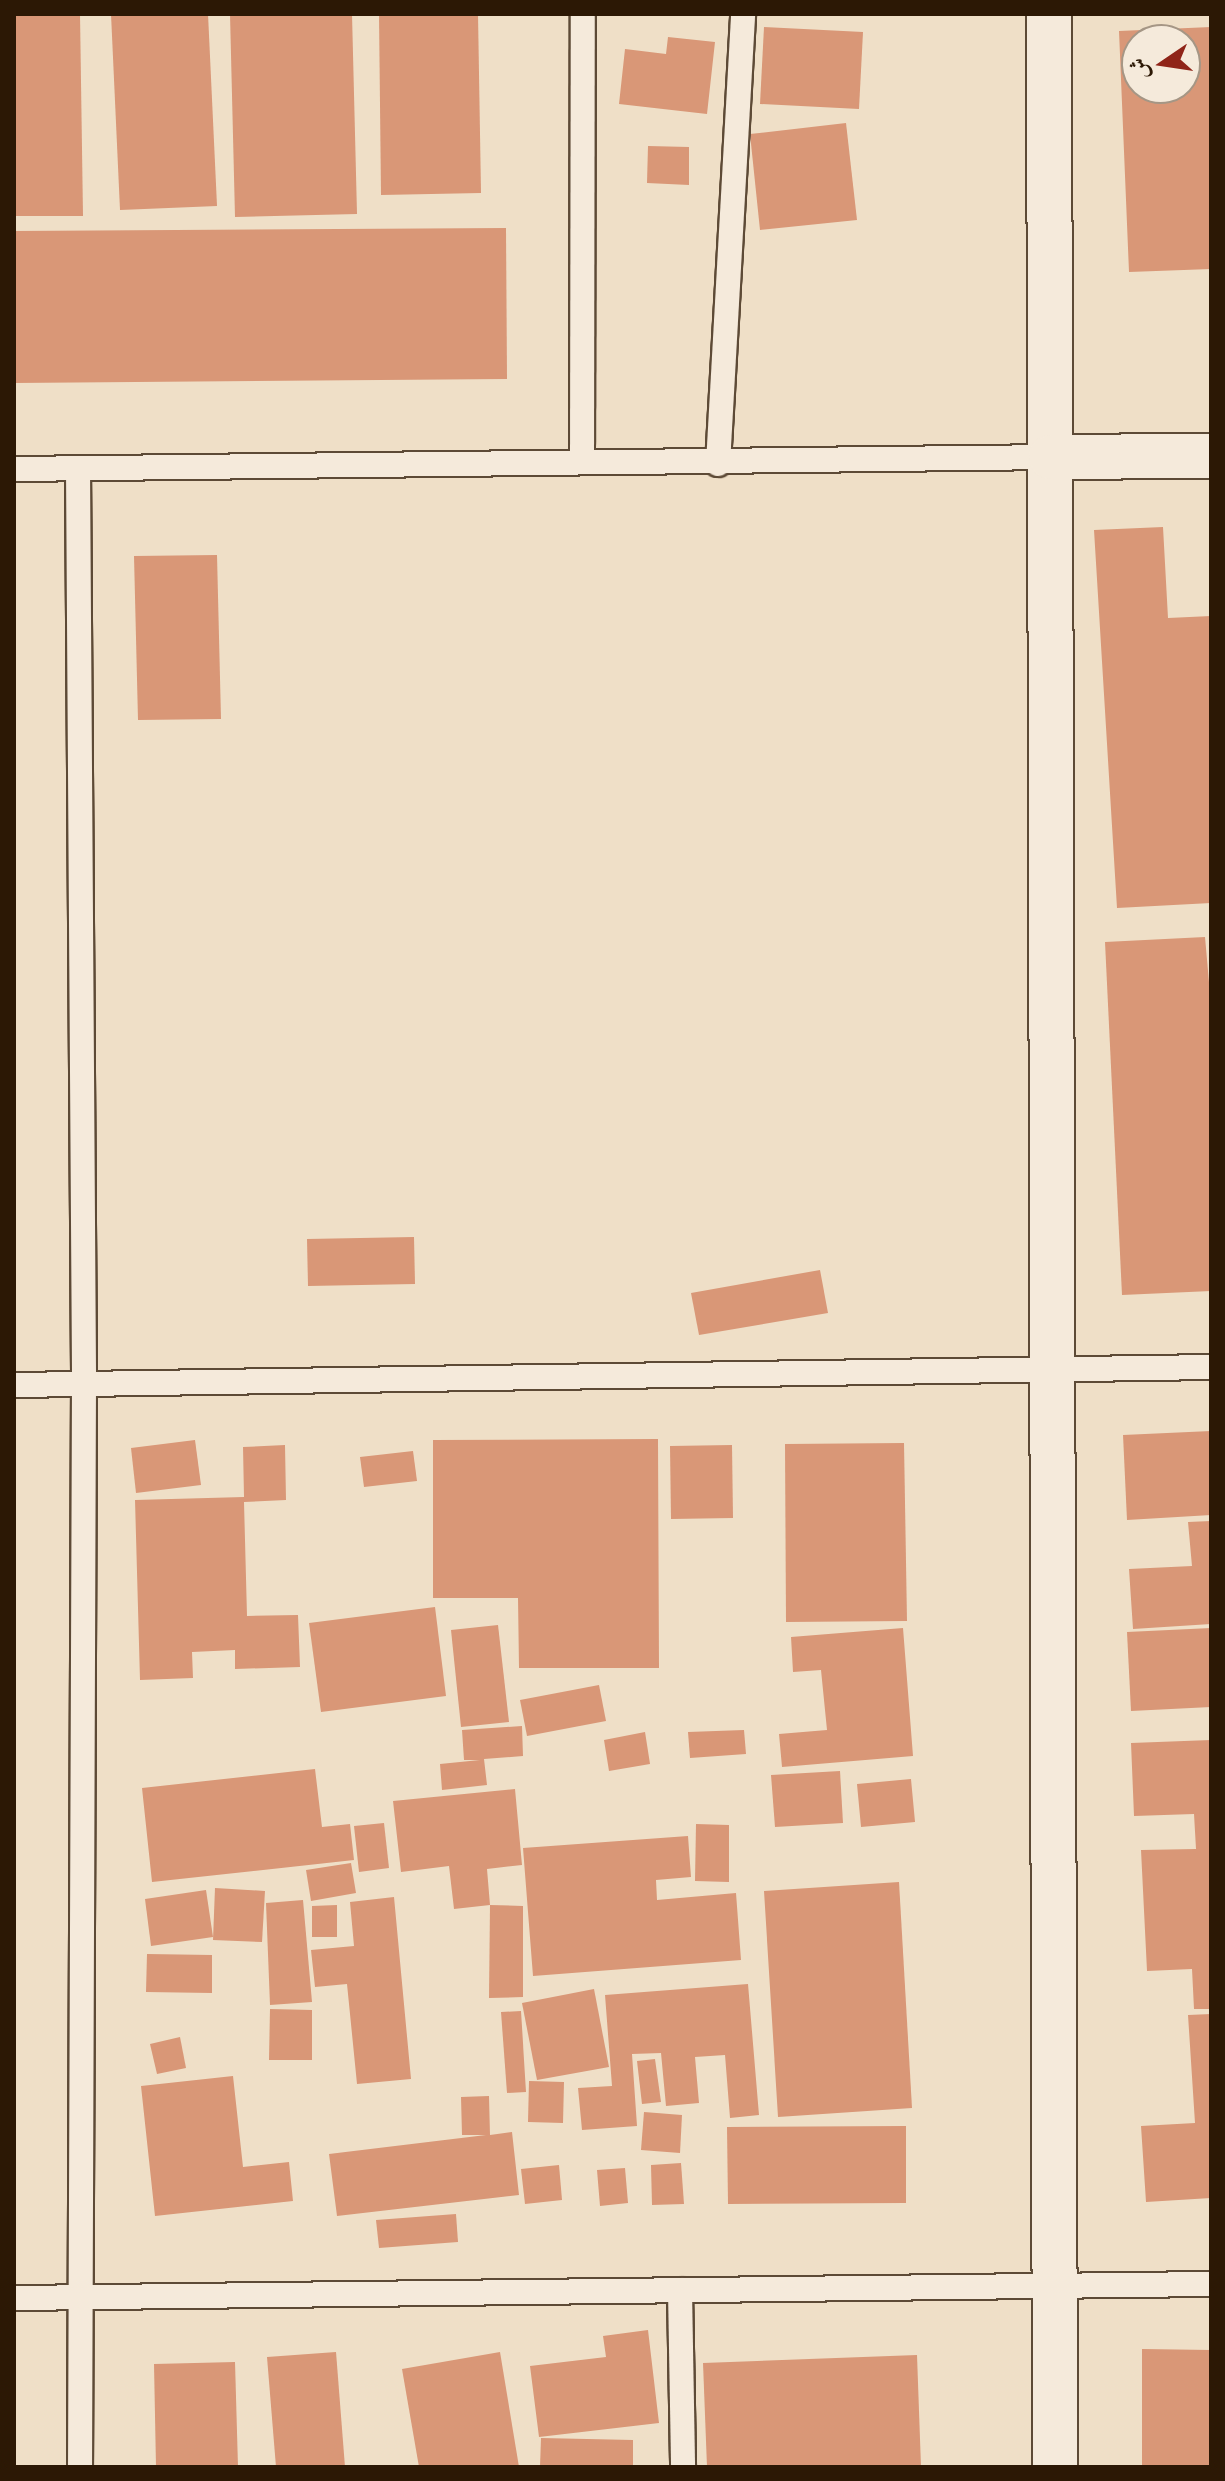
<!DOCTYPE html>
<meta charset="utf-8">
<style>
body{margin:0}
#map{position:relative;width:1225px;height:2481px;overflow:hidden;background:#efdfc7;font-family:"EB Garamond",Amiri,serif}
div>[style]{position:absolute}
.building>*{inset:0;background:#d99777}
.roads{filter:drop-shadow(2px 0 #5d4a36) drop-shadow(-2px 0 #5d4a36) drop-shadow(0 2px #5d4a36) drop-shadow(0 -2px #5d4a36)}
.lane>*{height:24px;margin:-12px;padding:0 12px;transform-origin:12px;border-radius:12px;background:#f5eadb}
.secondary>*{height:44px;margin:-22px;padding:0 22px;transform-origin:22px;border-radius:22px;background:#f5eadb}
span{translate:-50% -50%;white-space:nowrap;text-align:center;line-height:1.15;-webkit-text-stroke:6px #f5eadb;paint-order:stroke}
.frame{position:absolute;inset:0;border:16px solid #2c1805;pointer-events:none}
.north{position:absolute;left:1121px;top:24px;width:80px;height:80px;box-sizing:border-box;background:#f5eadb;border:2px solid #a59685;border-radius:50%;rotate:257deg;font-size:22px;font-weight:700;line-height:32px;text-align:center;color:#2c1805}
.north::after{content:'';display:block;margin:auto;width:28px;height:36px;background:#8f2418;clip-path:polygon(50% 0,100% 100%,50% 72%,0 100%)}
</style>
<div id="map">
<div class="building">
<i style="clip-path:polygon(14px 14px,80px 14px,83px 216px,14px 216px)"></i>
<i style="clip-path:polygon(111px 14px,208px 14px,217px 206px,120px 210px)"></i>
<i style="clip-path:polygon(230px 14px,352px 14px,357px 214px,235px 217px)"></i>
<i style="clip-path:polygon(379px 14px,478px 14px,481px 193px,381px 195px)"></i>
<i style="clip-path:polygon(764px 27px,863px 32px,859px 109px,760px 104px)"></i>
<i style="clip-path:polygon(evenodd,1211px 27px,1211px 269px,1129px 272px,1119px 31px,1211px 27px,1137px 40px,1185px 40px,1185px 88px,1137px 88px,1137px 40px)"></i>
<i style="clip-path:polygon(668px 37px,715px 42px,707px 114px,619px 104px,625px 49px,666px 54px)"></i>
<i style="clip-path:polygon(846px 123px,857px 220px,760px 230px,750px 134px)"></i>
<i style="clip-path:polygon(648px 146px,689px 147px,689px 185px,647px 183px)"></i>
<i style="clip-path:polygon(506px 228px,507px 379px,14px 383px,14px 231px)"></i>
<i style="clip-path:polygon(1163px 527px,1168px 618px,1211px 616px,1211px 903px,1117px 908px,1094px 530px)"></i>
<i style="clip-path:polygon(217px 555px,221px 719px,138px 720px,134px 556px)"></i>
<i style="clip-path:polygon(1205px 937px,1211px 1005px,1211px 1291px,1122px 1295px,1105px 942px)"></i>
<i style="clip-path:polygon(414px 1237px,415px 1284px,308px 1286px,307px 1239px)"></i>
<i style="clip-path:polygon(820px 1270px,828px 1313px,699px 1335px,691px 1293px)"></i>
<i style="clip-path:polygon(1211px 1431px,1211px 1515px,1127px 1520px,1123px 1435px)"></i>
<i style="clip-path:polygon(658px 1439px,659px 1668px,519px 1668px,518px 1598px,433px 1598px,433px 1440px)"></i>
<i style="clip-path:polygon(195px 1440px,201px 1485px,136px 1493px,131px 1448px)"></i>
<i style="clip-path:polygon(904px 1443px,907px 1621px,786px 1622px,785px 1444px)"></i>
<i style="clip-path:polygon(285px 1445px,286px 1500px,244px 1502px,247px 1616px,298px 1615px,300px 1667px,235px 1669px,235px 1650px,192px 1652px,193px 1678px,140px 1680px,135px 1500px,244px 1497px,243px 1447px)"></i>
<i style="clip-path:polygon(732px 1445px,733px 1518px,671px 1519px,670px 1446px)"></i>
<i style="clip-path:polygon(413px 1451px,417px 1481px,364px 1487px,360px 1457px)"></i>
<i style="clip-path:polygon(1211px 1521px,1211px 1624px,1133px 1629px,1129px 1569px,1192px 1566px,1188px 1522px)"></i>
<i style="clip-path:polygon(435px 1607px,446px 1696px,321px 1712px,309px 1623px)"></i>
<i style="clip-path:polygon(498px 1625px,509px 1722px,461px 1727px,451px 1630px)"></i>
<i style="clip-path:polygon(903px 1628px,913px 1756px,782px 1767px,779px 1734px,827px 1730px,821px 1670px,793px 1672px,791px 1637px)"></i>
<i style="clip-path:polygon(1211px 1628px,1211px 1707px,1131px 1711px,1127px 1632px)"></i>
<i style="clip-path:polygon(599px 1685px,606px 1721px,527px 1736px,520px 1700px)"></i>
<i style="clip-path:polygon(522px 1726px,523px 1756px,484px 1759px,487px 1785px,442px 1790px,440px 1764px,480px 1760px,464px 1760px,462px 1730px)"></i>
<i style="clip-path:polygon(744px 1730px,746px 1754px,690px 1758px,688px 1732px)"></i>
<i style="clip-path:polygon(645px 1732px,650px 1764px,609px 1771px,604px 1740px)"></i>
<i style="clip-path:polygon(1211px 1740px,1211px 2009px,1194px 2009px,1192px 1969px,1147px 1971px,1141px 1850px,1196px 1849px,1194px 1814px,1134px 1816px,1131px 1743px)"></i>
<i style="clip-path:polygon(315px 1769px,322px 1827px,350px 1824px,354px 1860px,152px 1882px,142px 1788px)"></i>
<i style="clip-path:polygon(840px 1771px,843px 1823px,775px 1827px,771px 1775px)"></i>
<i style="clip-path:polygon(911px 1779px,915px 1822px,861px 1827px,857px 1784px)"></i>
<i style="clip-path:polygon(515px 1789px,522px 1865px,487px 1869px,490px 1905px,454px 1909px,449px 1866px,401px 1872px,393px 1801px)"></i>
<i style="clip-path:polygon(384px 1823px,389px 1868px,359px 1872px,354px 1826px)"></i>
<i style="clip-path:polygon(696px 1824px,729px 1825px,729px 1882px,695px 1881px)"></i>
<i style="clip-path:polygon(688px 1836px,691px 1877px,656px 1880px,657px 1900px,736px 1893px,741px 1960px,533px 1976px,523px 1848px)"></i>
<i style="clip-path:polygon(351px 1863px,356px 1893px,311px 1901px,306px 1870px)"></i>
<i style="clip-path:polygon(899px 1882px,912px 2108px,778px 2117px,764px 1891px)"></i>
<i style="clip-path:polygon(215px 1888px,265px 1891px,262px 1942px,213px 1940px)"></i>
<i style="clip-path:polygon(206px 1890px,213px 1937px,151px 1946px,145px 1899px)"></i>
<i style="clip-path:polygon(394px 1897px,411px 2079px,357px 2084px,347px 1984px,315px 1987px,311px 1950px,354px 1946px,350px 1902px)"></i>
<i style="clip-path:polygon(303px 1900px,312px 2002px,270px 2005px,266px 1903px)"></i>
<i style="clip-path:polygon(337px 1905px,337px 1937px,312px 1937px,312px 1906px)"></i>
<i style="clip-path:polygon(490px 1905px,523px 1906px,523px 1997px,489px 1998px)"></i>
<i style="clip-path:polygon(147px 1954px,212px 1955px,212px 1993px,146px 1992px)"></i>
<i style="clip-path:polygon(748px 1984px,759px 2115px,730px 2118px,725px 2055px,695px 2057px,699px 2103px,666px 2106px,661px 2053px,632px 2054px,637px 2126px,582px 2130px,578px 2088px,612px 2086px,605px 1995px)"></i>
<i style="clip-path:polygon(594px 1989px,609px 2067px,537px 2080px,522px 2003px)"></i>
<i style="clip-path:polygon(270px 2009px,312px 2010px,312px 2060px,269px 2060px)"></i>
<i style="clip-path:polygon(521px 2011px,526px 2092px,507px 2093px,501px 2012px)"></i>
<i style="clip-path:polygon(1211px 2014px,1211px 2198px,1146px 2202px,1141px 2126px,1195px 2123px,1188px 2015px)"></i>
<i style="clip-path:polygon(180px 2037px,186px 2068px,157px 2074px,150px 2044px)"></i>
<i style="clip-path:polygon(655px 2059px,661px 2102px,642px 2104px,637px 2061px)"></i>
<i style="clip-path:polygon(233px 2076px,243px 2167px,289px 2162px,293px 2201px,155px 2216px,141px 2086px)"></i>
<i style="clip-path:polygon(529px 2081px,564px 2082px,563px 2123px,528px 2122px)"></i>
<i style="clip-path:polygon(489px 2096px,490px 2135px,512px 2132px,519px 2195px,337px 2216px,329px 2154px,486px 2135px,462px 2135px,461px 2097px)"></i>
<i style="clip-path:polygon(644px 2112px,682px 2115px,680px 2153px,641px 2150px)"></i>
<i style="clip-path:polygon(906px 2126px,906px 2203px,728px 2204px,727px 2127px)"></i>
<i style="clip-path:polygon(681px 2163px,684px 2204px,652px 2205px,651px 2165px)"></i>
<i style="clip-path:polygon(559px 2165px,562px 2200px,525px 2204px,521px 2169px)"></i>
<i style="clip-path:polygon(625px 2168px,628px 2203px,600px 2206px,597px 2170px)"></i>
<i style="clip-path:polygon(456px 2214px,458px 2242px,379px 2248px,376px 2220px)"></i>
<i style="clip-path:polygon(648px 2330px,659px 2423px,539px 2437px,530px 2366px,606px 2357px,603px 2336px)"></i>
<i style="clip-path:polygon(1142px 2349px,1211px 2350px,1211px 2467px,1142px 2467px)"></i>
<i style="clip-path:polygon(336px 2352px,345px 2467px,276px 2467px,267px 2357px)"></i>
<i style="clip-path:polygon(500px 2352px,519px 2467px,419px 2467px,402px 2369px)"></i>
<i style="clip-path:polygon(917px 2355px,921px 2467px,707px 2467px,703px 2363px)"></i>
<i style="clip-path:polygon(235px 2362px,238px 2467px,156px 2467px,154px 2364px)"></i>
<i style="clip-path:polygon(541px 2438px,633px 2440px,633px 2467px,540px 2467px)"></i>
</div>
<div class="roads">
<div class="lane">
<i style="left:582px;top:462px;width:448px;rotate:-89.9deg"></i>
<i style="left:718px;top:464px;width:451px;rotate:-86.8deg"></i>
<i style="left:78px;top:468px;width:916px;rotate:89.62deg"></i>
<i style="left:84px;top:1384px;width:1083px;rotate:90.21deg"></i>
<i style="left:14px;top:469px;width:1037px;rotate:-0.66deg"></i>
<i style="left:14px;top:1385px;width:1197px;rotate:-0.86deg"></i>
<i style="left:680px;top:2290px;width:177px;rotate:89deg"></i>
<i style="left:14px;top:2298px;width:1197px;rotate:-0.67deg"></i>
</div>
<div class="secondary">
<i style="left:1049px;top:14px;width:2453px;rotate:89.86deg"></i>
<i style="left:1051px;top:457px;width:160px;rotate:-0.4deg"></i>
</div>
</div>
<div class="frame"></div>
<div class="north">ش</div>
</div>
